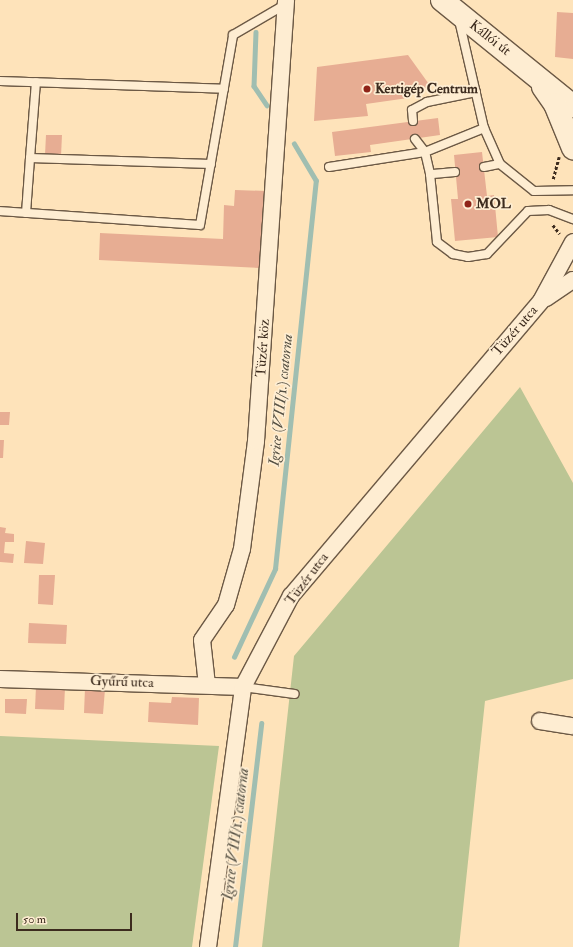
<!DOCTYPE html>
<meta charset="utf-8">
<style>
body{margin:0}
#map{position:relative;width:573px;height:947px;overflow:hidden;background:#fee3ba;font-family:"IM FELL Double Pica",serif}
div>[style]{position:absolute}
.green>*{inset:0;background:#bbc594}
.stream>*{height:4.5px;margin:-2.25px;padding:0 2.25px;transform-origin:2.25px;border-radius:2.25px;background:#a0beb1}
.building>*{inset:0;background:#e7ad93}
.path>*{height:2.5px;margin-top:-1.25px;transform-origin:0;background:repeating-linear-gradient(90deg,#3c2b1e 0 3px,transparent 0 5px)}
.roads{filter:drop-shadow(1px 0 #6c5945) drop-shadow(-1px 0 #6c5945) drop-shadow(0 1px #6c5945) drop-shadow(0 -1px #6c5945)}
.lane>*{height:8px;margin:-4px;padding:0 4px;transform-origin:4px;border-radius:4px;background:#feedd2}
.street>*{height:16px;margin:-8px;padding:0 8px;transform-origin:8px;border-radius:8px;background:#feedd2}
.secondary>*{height:22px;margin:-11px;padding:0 11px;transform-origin:11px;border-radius:11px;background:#feedd2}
.dots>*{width:11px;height:11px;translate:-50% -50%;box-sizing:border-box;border:2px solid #feedd2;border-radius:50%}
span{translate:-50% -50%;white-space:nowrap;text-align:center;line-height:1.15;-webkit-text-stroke:3.5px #feedd2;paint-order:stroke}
.street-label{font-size:14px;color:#3c2b1e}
.poi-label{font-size:14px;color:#3c2b1e;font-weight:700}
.left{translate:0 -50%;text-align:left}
.water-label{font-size:15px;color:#555043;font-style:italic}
.scale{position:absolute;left:16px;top:913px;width:116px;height:18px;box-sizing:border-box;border:2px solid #3c2b1e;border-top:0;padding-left:5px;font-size:12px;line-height:14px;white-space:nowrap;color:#3c2b1e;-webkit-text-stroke:3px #feedd2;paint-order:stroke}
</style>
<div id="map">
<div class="green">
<i style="clip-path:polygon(520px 387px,573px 483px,573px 679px,485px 701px,459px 947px,262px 947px,294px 656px)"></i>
<i style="clip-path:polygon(0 736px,219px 746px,192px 947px,0 947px)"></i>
</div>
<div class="stream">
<i style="left:256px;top:32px;width:54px;rotate:92.1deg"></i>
<i style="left:254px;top:86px;width:23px;rotate:56deg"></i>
<i style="left:234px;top:657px;width:97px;rotate:-65deg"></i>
<i style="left:275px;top:569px;width:390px;rotate:-84deg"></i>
<i style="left:316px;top:181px;width:43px;rotate:-120.7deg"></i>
<i style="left:235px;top:947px;width:225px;rotate:-83.3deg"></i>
</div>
<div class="building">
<i style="clip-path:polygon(557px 12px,573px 13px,573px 59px,555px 57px)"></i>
<i style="clip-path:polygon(408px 55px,431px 87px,406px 91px,408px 98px,366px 104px,368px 116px,314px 121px,317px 67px)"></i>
<i style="clip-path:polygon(438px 118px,440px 135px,370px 145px,371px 152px,335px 156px,332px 132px)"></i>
<i style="clip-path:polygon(46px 135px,62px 135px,61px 156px,45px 155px)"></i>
<i style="clip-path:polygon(482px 152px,487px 196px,494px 195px,498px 237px,455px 241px,451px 199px,458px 199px,454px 155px)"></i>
<i style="clip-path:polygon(235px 190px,267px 191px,260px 268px,99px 260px,100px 233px,223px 239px,224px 205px,234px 206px)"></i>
<i style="clip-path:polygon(0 412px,10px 412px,9px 425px,0 425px)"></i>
<i style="clip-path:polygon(0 440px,4px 440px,3px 458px,0 458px)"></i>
<i style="clip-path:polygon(0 527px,6px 528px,5px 533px,14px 534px,14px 542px,5px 542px,4px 553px,14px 554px,13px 563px,0 562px)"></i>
<i style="clip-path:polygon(26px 541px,45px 543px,43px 564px,24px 563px)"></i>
<i style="clip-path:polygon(39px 575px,55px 575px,53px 605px,38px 604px)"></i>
<i style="clip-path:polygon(29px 623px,67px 625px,66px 644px,28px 643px)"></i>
<i style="clip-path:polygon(36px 686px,65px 687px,64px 710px,35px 709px)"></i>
<i style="clip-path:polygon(85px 688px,105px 689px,103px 714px,84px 713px)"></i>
<i style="clip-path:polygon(172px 697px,199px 698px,198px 725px,148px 722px,149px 702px,171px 703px)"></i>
<i style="clip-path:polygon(5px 699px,27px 699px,26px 714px,5px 713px)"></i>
</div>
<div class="path">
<i style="left:553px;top:179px;width:23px;rotate:-75deg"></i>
<i style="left:553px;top:225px;width:11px;rotate:52deg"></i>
</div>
<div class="roads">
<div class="lane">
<i style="left:459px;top:20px;width:111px;rotate:77deg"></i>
<i style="left:484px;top:128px;width:39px;rotate:66deg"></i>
<i style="left:500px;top:164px;width:43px;rotate:38.5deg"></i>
<i style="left:534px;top:191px;width:39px;rotate:-1deg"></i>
<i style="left:0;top:81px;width:224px;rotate:2deg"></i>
<i style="left:413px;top:121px;width:11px;rotate:-95deg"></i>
<i style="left:412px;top:110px;width:17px;rotate:-28deg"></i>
<i style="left:427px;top:102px;width:50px;rotate:-11.5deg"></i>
<i style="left:415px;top:139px;width:16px;rotate:52deg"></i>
<i style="left:425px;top:152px;width:23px;rotate:77deg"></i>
<i style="left:30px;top:158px;width:76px;rotate:-85.5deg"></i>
<i style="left:329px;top:167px;width:97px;rotate:-8.9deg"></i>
<i style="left:425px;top:152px;width:64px;rotate:-22.1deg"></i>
<i style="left:484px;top:167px;width:16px;rotate:-11deg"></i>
<i style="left:455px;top:172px;width:25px;rotate:175deg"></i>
<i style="left:430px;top:174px;width:68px;rotate:84.1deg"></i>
<i style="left:437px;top:242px;width:20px;rotate:37deg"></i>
<i style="left:453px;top:254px;width:15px;rotate:11deg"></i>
<i style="left:468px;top:257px;width:19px;rotate:-9deg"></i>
<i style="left:487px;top:254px;width:59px;rotate:-46.4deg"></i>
<i style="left:528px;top:211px;width:21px;rotate:-3deg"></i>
<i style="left:549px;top:210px;width:26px;rotate:21deg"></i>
<i style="left:0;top:211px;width:200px;rotate:4deg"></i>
<i style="left:200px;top:225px;width:193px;rotate:-80.1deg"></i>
<i style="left:233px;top:35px;width:61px;rotate:-30.3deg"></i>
<i style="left:26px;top:213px;width:55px;rotate:-85.8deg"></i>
<i style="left:30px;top:158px;width:181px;rotate:1.9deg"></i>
<i style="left:243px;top:687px;width:52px;rotate:7.7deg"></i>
</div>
<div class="street">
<i style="left:546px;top:298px;width:32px;rotate:-34deg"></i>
<i style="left:0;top:679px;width:243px;rotate:1.9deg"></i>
<i style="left:207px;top:685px;width:45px;rotate:-96.3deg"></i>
<i style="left:202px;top:640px;width:42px;rotate:-55.6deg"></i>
<i style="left:226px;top:605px;width:58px;rotate:-74.1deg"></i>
<i style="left:242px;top:549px;width:109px;rotate:-82.6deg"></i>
<i style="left:256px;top:441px;width:442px;rotate:-86.1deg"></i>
<i style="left:540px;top:721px;width:33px;rotate:9deg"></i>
<i style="left:208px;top:947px;width:262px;rotate:-82.3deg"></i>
<i style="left:243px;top:687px;width:103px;rotate:-62.2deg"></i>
<i style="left:291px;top:596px;width:387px;rotate:-49.7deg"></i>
<i style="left:541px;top:301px;width:67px;rotate:-61.5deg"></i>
</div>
<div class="secondary">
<i style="left:442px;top:0;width:169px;rotate:39deg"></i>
<i style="left:543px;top:87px;width:21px;rotate:55deg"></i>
<i style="left:555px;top:104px;width:48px;rotate:67.8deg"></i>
</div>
</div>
<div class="dots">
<i style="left:367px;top:89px;background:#8f2418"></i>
<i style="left:468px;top:204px;background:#8f2418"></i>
</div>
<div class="street-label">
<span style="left:490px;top:38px;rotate:38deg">Kállói út</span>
<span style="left:515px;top:331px;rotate:-49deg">Tüzér utca</span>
<span style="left:263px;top:348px;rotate:-86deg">Tüzér köz</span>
<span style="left:307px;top:579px;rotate:-53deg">Tüzér utca</span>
<span style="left:122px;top:682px;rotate:2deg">Gyűrű utca</span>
</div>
<div class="poi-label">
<span class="left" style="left:375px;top:89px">Kertigép Centrum</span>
<span class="left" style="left:476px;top:204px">MOL</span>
</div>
<div class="water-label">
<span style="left:281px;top:400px;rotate:-84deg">Igrice (VIII/1.) csatorna</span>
<span style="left:236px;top:834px;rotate:-83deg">Igrice (VIII/1.) csatorna</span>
</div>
<div class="scale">50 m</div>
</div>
